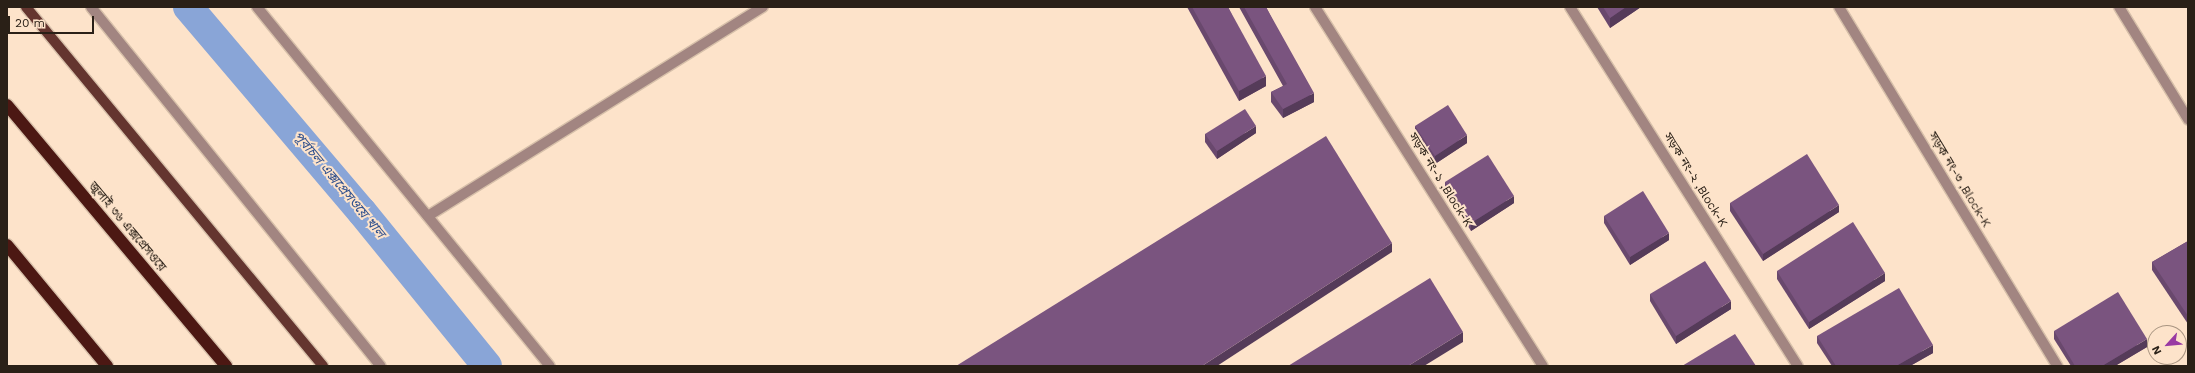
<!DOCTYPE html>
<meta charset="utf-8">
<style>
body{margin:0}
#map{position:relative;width:2195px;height:373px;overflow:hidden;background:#fde3ca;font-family:"Work Sans","Noto Sans Bengali",sans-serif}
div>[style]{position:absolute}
.canal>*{height:30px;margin:-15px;padding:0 15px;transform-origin:15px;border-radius:15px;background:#89a5d7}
.roads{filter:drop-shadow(1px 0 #d7c0aa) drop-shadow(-1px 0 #d7c0aa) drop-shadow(0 1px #d7c0aa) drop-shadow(0 -1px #d7c0aa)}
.minor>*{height:10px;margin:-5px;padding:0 5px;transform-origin:5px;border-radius:5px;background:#a28581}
.major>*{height:10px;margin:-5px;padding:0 5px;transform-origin:5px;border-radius:5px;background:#64352f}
.highway>*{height:12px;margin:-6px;padding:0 6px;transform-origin:6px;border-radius:6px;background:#4c1813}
.wall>*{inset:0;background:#69486d}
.shaded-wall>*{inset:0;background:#553b59}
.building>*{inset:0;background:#7a547f}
span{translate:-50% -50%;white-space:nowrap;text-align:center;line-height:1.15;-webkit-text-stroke:4px #fde3ca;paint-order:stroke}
.street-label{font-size:12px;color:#2a2017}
.water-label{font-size:13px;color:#2e4f8d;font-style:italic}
.frame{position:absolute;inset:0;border:8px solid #2a2017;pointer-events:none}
.north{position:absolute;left:2147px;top:325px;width:40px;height:40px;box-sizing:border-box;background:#fde3ca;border:1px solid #a99582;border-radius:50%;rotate:243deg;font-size:11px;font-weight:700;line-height:16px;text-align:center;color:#2a2017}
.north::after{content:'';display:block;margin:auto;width:14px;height:18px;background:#993aa3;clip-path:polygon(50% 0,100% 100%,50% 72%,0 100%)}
.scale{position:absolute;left:8px;top:16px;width:86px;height:18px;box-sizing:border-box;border:2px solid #2a2017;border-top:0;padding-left:5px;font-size:12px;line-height:14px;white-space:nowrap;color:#2a2017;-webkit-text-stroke:3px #fde3ca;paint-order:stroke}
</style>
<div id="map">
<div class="canal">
<i style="left:188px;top:7px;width:269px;rotate:49.7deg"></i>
<i style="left:362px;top:212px;width:198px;rotate:50.9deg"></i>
</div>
<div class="roads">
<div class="minor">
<i style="left:91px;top:7px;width:461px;rotate:51.1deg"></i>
<i style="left:257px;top:7px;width:463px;rotate:50.8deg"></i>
<i style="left:1315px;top:7px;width:425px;rotate:57.6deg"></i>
<i style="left:1570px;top:7px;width:425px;rotate:57.6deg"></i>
<i style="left:1839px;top:7px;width:420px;rotate:58.7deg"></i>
<i style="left:2119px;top:7px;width:132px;rotate:58.4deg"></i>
<i style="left:428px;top:216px;width:395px;rotate:-32deg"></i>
</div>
<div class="major">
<i style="left:26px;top:7px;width:466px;rotate:50.4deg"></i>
</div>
<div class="highway">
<i style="left:7px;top:105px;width:341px;rotate:50deg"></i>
<i style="left:7px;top:245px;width:157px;rotate:50.4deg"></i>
</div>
</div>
<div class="wall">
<i style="clip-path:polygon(1187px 7px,1228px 7px,1266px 86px,1239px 101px)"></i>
<i style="clip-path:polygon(1239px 7px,1266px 7px,1314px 102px,1283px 118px,1271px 102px,1271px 92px,1283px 86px)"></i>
<i style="clip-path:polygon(1597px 7px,1641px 7px,1610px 28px)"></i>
<i style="clip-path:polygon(1415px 126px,1467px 143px,1435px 164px,1415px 133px)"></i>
<i style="clip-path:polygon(1256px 133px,1217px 159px,1205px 142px,1205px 134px)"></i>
<i style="clip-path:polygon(1445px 182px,1514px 203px,1471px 231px,1445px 190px)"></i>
<i style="clip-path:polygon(1730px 203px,1839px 212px,1763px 261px,1730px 211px)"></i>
<i style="clip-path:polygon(1604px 216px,1669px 240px,1630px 265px,1604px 223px)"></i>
<i style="clip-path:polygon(2188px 241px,2188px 324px,2152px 270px,2152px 262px)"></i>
<i style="clip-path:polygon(1777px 271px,1885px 281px,1809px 329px,1777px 279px)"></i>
<i style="clip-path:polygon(1650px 294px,1731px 309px,1676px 344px,1650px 301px)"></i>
<i style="clip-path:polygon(2054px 331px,2147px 347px,2115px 366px,2071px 366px,2054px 339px)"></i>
<i style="clip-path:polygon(1817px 336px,1933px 353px,1910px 366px,1832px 366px,1817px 343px)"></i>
</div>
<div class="shaded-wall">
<i style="clip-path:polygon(1626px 7px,1641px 7px,1610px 28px,1610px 18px)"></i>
<i style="clip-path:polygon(1266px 76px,1266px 86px,1239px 101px,1239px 91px)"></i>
<i style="clip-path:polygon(1314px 93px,1314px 102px,1283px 118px,1283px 109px)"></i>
<i style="clip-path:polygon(1256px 126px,1256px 133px,1217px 159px,1217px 151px)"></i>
<i style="clip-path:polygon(1467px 135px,1467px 143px,1435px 164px,1435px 156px)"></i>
<i style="clip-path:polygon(1514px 196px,1514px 203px,1471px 231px,1471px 223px)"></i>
<i style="clip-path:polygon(1839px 205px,1839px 212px,1763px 261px,1763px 254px)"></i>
<i style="clip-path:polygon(1669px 233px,1669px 240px,1630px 265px,1630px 257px)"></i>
<i style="clip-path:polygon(1392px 243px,1392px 252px,1217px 366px,1202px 366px)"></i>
<i style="clip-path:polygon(1885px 273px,1885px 281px,1809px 329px,1809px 322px)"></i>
<i style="clip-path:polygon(1731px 301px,1731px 309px,1676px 344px,1676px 336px)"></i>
<i style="clip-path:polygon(1463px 332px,1463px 342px,1424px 366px,1408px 366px)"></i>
<i style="clip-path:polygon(2147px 339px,2147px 347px,2115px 366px,2102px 366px)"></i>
<i style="clip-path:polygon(1933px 345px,1933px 353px,1910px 366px,1896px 366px)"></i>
</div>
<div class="building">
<i style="clip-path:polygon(1192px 7px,1228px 7px,1266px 76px,1239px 91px)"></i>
<i style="clip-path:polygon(1244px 7px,1266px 7px,1314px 93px,1283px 109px,1271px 92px,1287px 84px)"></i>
<i style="clip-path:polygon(1603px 7px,1626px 7px,1610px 18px)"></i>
<i style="clip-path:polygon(1448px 105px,1467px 135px,1435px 156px,1415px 126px)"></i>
<i style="clip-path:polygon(1245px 109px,1256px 126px,1217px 151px,1205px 134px)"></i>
<i style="clip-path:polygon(1326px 136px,1392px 243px,1202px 366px,956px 366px)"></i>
<i style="clip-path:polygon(1807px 154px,1839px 205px,1763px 254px,1730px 203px)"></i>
<i style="clip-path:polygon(1488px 155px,1514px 196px,1471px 223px,1445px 182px)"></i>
<i style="clip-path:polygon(1643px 191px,1669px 233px,1630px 257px,1604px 216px)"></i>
<i style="clip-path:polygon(1853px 222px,1885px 273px,1809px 322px,1777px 271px)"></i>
<i style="clip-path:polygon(2188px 241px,2188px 316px,2152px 262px)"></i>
<i style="clip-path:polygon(1705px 261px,1731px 301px,1676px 336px,1650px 294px)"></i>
<i style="clip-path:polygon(1430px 278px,1463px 332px,1408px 366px,1288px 366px)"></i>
<i style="clip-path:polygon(1899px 288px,1933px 345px,1896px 366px,1836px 366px,1817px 336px)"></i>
<i style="clip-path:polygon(2118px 292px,2147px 339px,2102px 366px,2075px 366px,2054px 331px)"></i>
<i style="clip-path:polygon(1735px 334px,1756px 366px,1682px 366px)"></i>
</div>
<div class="street-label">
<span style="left:1440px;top:180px;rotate:58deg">সড়ক নং-১ ,Block-K</span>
<span style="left:1695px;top:180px;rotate:58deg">সড়ক নং-২ ,Block-K</span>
<span style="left:1959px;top:180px;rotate:59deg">সড়ক নং-৩ ,Block-K</span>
<span style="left:127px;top:227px;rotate:50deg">জুলাই ৩৬ এক্সপ্রেসওয়ে</span>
</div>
<div class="water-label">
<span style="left:339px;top:185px;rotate:50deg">পূর্বাচল এক্সপ্রেসওয়ে খাল</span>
</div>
<div class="frame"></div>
<div class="north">N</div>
<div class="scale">20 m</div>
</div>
